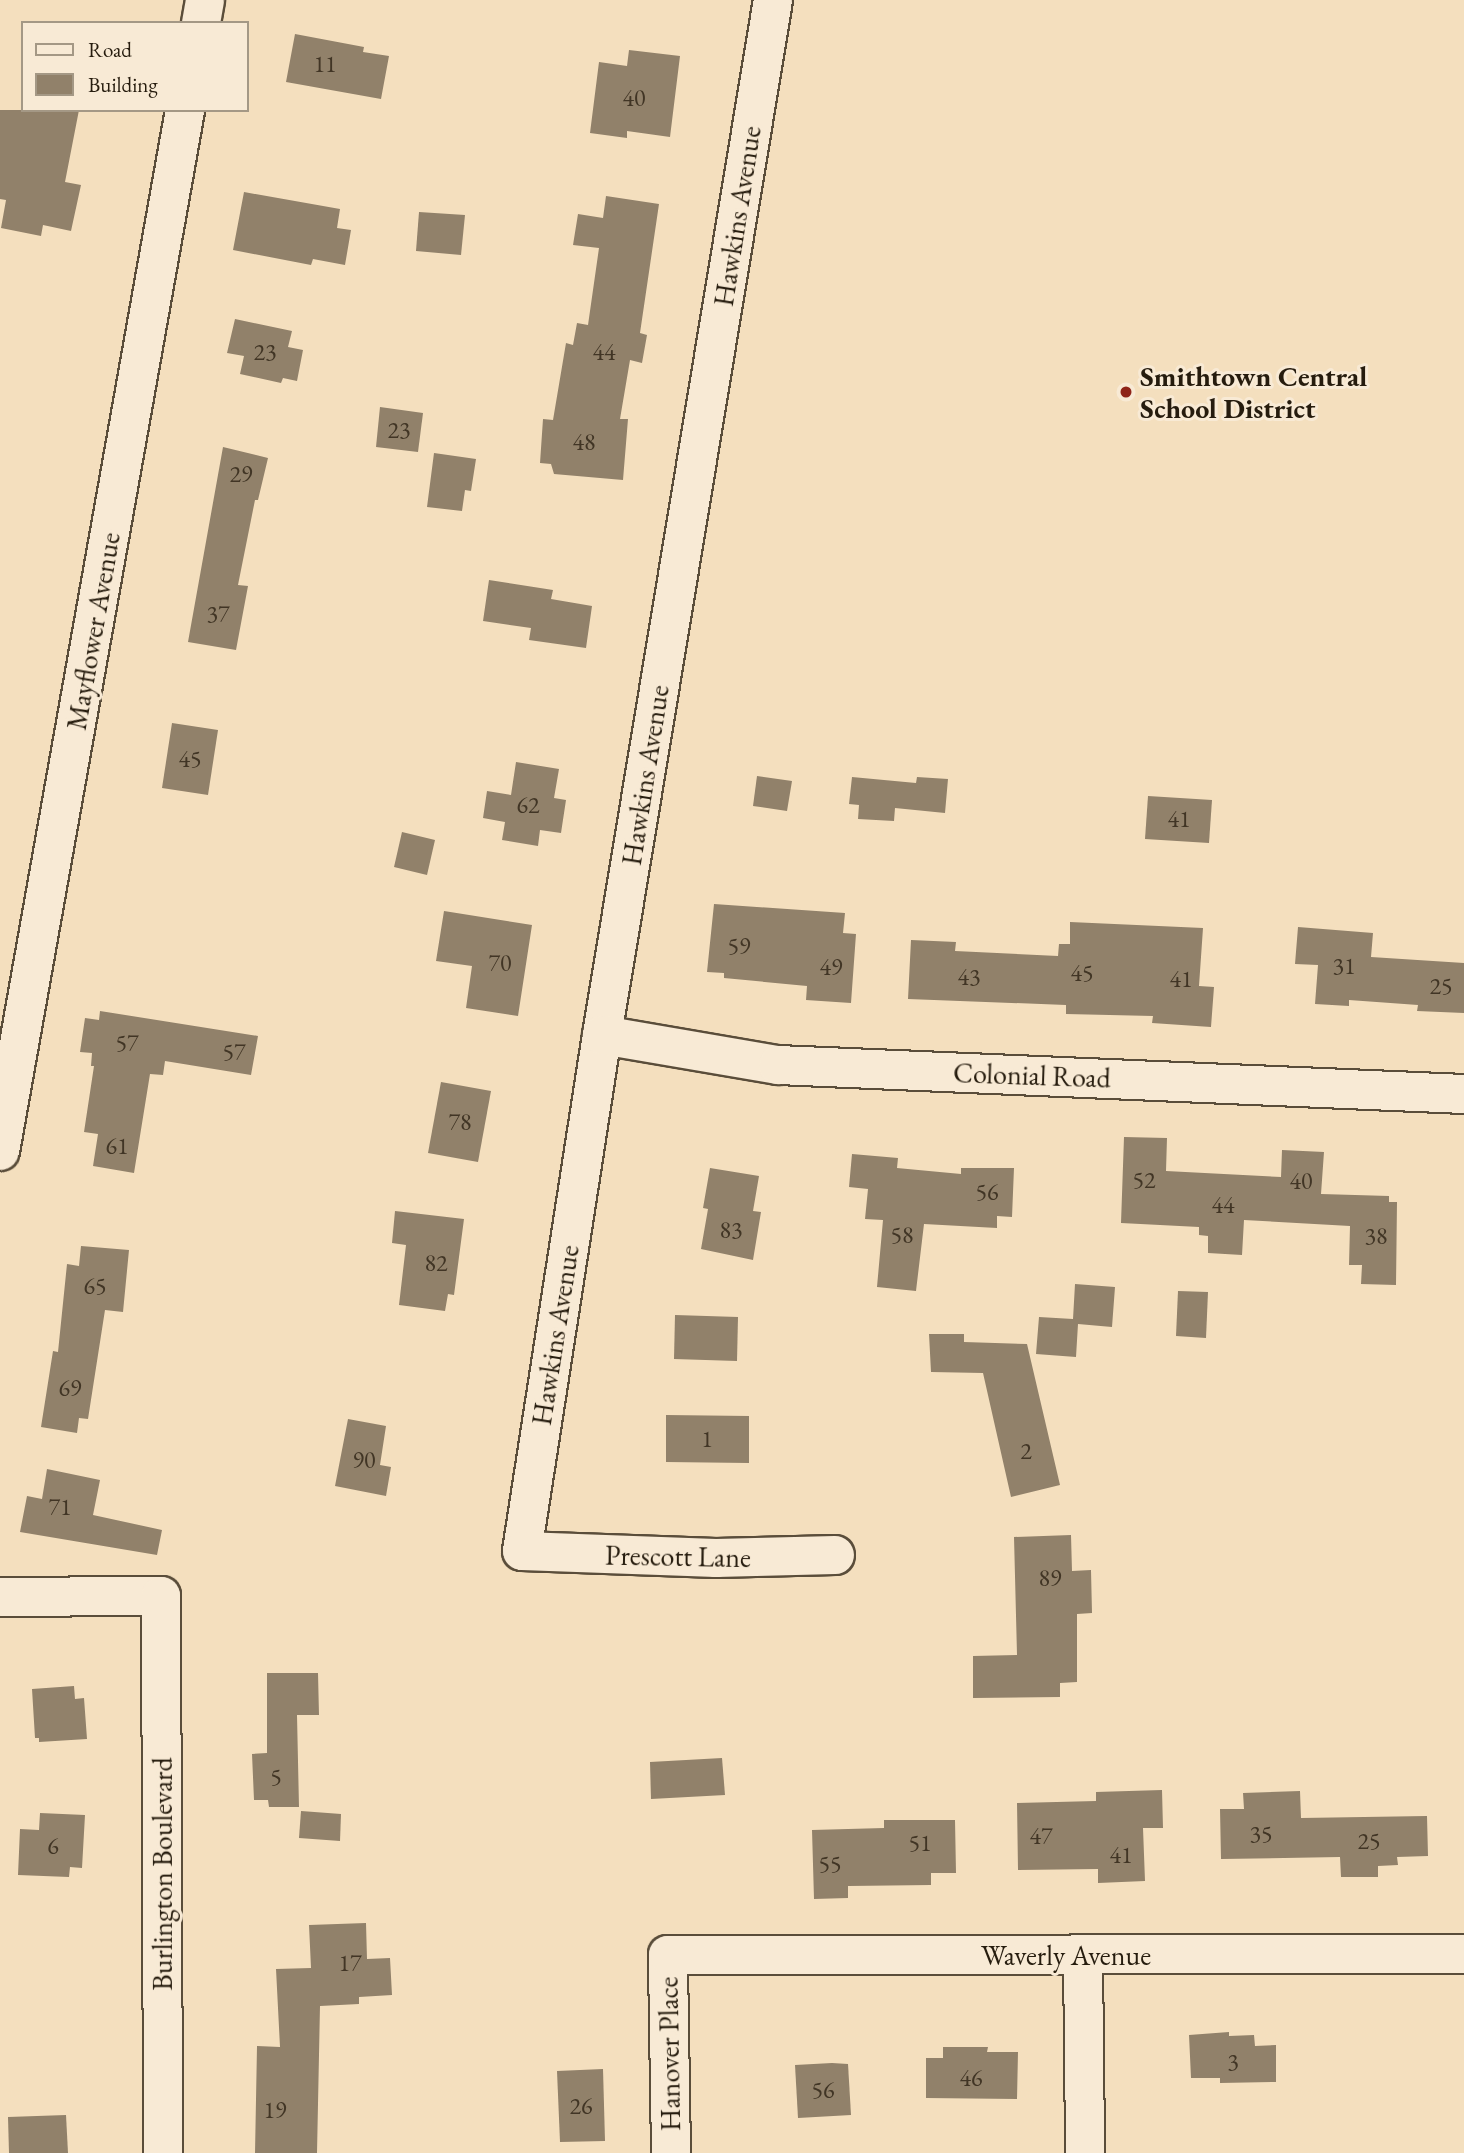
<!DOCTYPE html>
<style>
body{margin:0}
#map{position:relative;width:1464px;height:2153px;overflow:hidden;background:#f4dfbe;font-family:"EB Garamond",serif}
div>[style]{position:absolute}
.building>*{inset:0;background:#91816a}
.roads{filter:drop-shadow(2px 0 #5a4d3a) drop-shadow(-2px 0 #5a4d3a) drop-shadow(0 2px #5a4d3a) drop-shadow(0 -2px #5a4d3a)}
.minor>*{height:38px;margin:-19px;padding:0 19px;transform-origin:19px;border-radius:19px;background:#f8ead5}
.dots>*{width:19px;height:19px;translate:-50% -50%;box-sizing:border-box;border:4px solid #f8ead5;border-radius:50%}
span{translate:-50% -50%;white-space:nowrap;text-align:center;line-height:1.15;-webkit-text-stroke:6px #f8ead5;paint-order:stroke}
.number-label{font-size:24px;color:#413525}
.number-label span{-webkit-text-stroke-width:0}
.street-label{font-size:28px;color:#261c0e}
.poi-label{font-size:28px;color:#261c0e;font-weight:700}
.left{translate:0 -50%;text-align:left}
.legend{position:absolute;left:21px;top:21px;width:228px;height:91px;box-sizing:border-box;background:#f8ead5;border:2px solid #a49885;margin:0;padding:9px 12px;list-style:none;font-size:21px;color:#261c0e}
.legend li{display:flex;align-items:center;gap:14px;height:35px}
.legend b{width:35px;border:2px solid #a49885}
</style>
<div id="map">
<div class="building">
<i style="clip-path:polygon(295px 34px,364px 47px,363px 52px,389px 56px,381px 99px,286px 82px)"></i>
<i style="clip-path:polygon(629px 50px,680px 56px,670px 137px,627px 131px,627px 138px,590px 133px,599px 62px,627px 66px)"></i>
<i style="clip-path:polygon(0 110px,79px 110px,65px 182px,81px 185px,71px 231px,43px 225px,41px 236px,1px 228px,6px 200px,0 199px)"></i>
<i style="clip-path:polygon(244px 192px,340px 209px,337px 228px,351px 230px,345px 265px,313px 259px,311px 265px,233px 250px)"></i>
<i style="clip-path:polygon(606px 196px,659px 204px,640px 333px,647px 335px,642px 363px,630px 360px,620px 419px,628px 419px,623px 480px,554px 474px,551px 464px,540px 463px,543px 419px,553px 420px,566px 343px,573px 345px,577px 323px,588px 325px,599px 248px,573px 245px,578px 214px,603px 218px)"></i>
<i style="clip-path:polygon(419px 212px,465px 215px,461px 255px,416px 251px)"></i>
<i style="clip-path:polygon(235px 319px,292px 331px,288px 347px,303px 350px,297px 381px,283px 378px,281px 383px,240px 374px,244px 356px,227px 353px)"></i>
<i style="clip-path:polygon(380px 407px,423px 413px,418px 452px,376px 447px)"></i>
<i style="clip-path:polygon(223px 447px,268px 458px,258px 500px,255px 500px,238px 585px,248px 586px,236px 650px,188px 642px)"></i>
<i style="clip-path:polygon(434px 453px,476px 459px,471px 491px,465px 490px,462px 511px,427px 507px)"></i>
<i style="clip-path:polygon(489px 580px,553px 590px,551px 599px,592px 606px,586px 648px,529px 640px,531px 628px,483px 621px)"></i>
<i style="clip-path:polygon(172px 723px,218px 730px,208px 795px,162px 788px)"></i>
<i style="clip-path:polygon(516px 762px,559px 769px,554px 798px,566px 800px,561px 833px,540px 830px,538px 846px,502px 840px,505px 822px,483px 818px,487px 791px,511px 795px)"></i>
<i style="clip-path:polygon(757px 776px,792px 781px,787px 811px,753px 806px)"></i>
<i style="clip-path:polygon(852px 777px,916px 783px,917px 777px,948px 779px,945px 813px,895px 808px,894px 821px,858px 819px,859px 805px,849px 804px)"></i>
<i style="clip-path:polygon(1148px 796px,1212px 800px,1209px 843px,1145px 839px)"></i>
<i style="clip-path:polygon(402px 832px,435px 840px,427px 875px,394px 867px)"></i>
<i style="clip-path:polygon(714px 904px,845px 913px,843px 933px,856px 934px,851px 1003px,806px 1000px,807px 986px,724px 978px,724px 973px,707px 972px)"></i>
<i style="clip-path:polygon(444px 911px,532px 925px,518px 1016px,466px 1008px,472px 966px,436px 961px)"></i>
<i style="clip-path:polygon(1070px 922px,1203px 928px,1199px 986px,1214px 987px,1211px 1027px,1152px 1023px,1153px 1016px,1066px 1014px,1066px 1005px,908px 999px,911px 940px,956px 942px,955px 951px,1058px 956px,1059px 944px,1070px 944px)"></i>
<i style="clip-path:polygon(1298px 927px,1373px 933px,1371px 957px,1464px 963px,1464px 1013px,1417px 1011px,1418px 1005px,1349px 1000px,1349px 1006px,1315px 1004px,1318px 965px,1295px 964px)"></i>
<i style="clip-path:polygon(100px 1011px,258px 1036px,251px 1075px,165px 1061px,163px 1075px,150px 1074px,134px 1173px,93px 1166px,98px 1134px,84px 1132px,94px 1066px,91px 1066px,92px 1053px,80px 1052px,85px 1018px,99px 1020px)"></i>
<i style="clip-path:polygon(441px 1082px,491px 1091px,478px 1162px,428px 1153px)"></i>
<i style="clip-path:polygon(1124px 1137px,1167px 1138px,1166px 1171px,1281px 1177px,1282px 1150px,1324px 1152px,1321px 1194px,1389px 1196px,1389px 1202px,1397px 1202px,1396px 1285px,1361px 1284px,1362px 1265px,1349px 1265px,1350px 1226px,1244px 1220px,1242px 1255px,1208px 1253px,1208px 1236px,1199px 1235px,1199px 1227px,1121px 1223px)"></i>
<i style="clip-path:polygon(852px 1154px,898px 1158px,897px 1168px,961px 1174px,961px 1168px,1014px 1168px,1012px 1217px,997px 1216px,997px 1228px,924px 1224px,916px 1291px,877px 1287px,883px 1220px,865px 1219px,868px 1189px,849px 1187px)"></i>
<i style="clip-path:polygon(710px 1168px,759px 1176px,753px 1211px,761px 1212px,753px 1260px,701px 1249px,708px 1209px,703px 1208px)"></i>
<i style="clip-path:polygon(395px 1211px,464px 1219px,454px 1295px,448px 1294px,445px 1311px,399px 1305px,406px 1245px,392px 1243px)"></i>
<i style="clip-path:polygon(81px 1246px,129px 1250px,123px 1312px,105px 1310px,88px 1419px,79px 1418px,77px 1433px,41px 1427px,53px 1351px,58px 1352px,67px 1264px,79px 1266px)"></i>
<i style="clip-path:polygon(1075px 1284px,1115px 1287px,1112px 1327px,1078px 1324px,1076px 1357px,1036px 1354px,1039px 1317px,1073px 1319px)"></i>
<i style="clip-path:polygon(1178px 1291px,1208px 1292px,1206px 1338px,1176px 1336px)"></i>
<i style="clip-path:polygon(675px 1315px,738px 1317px,737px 1361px,674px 1359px)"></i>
<i style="clip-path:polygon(929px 1334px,964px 1334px,964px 1342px,1027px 1344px,1060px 1485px,1011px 1497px,983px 1373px,931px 1372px)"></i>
<i style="clip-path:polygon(666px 1415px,749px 1416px,749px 1463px,666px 1462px)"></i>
<i style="clip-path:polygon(348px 1419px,386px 1426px,380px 1465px,391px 1467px,386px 1496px,335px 1486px)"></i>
<i style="clip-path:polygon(47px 1469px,100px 1480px,93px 1515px,162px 1530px,157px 1555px,20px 1532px,27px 1496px,42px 1499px)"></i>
<i style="clip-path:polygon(1071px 1535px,1072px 1571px,1091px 1570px,1092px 1613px,1077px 1614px,1077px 1682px,1060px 1683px,1060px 1697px,973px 1698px,973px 1656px,1017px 1655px,1014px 1537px)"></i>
<i style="clip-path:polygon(267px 1673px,318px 1673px,319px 1715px,297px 1715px,299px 1807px,269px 1807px,268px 1800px,254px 1800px,252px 1754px,267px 1753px)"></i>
<i style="clip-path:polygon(74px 1686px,75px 1699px,84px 1698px,87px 1739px,39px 1742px,39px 1738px,35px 1738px,32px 1689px)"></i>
<i style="clip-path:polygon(722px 1758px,725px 1795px,651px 1799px,650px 1762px)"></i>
<i style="clip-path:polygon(1162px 1790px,1163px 1828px,1143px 1828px,1145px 1881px,1098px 1883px,1098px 1869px,1018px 1870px,1017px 1803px,1096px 1801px,1096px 1792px)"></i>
<i style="clip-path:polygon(1300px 1791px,1301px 1818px,1427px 1816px,1428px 1856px,1397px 1857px,1398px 1865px,1378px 1866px,1378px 1877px,1341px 1877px,1340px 1857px,1221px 1859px,1220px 1809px,1244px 1809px,1243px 1793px)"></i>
<i style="clip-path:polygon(301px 1811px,341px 1814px,340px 1841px,299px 1838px)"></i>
<i style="clip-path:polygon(40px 1813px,85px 1815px,82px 1868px,70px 1867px,69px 1877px,18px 1875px,20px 1829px,39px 1830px)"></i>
<i style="clip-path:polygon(884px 1820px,955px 1820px,956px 1873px,931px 1873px,931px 1885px,848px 1886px,848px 1898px,814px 1899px,812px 1830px,884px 1828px)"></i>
<i style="clip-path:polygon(366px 1923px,367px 1959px,390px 1958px,392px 1995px,359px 1997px,359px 2004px,320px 2006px,317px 2153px,255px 2153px,257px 2046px,280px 2047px,276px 1969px,311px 1968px,309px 1925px)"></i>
<i style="clip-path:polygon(1229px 2032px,1229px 2036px,1254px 2035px,1255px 2046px,1276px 2045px,1276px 2082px,1220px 2083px,1220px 2078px,1191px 2078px,1189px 2035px)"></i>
<i style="clip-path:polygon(943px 2047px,988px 2047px,987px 2052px,1018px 2052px,1017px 2099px,926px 2098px,926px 2058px,943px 2058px)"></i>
<i style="clip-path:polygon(832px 2063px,848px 2064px,851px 2115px,798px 2118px,795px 2065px)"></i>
<i style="clip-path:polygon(603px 2069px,605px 2141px,560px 2142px,557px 2071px)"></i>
<i style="clip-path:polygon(66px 2115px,68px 2153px,9px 2153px,8px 2117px)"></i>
</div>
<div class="roads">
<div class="minor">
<i style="left:773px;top:0;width:1049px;rotate:99.38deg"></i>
<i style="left:602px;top:1035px;width:522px;rotate:98.81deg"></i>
<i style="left:522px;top:1551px;width:194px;rotate:2.1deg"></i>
<i style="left:716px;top:1558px;width:119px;rotate:-1.4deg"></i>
<i style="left:201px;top:23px;width:23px;rotate:-80deg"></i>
<i style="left:602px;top:1035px;width:179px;rotate:9.7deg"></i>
<i style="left:778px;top:1065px;width:687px;rotate:2.42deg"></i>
<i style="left:0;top:1151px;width:1057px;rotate:-79.92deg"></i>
<i style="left:0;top:1597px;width:161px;rotate:-0.4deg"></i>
<i style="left:161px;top:1596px;width:557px;rotate:89.79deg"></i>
<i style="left:1083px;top:1955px;width:198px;rotate:89.4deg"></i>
<i style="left:671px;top:2153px;width:198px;rotate:-90.9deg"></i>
<i style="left:668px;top:1955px;width:796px;rotate:-0.07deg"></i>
</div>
</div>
<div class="dots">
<i style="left:1126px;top:392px;background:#8f2418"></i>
</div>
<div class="number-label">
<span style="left:325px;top:64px">11</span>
<span style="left:634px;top:98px">40</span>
<span style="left:265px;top:352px">23</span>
<span style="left:604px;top:352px">44</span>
<span style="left:399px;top:430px">23</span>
<span style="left:584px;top:442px">48</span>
<span style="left:241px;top:474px">29</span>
<span style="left:218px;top:614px">37</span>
<span style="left:190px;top:759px">45</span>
<span style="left:528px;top:805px">62</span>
<span style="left:1179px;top:819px">41</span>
<span style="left:739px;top:946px">59</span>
<span style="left:500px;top:963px">70</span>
<span style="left:1344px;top:966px">31</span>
<span style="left:831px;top:967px">49</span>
<span style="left:1082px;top:973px">45</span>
<span style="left:969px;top:977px">43</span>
<span style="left:1181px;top:979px">41</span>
<span style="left:1441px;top:986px">25</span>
<span style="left:127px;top:1043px">57</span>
<span style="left:234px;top:1052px">57</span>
<span style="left:460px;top:1122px">78</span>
<span style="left:117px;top:1146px">61</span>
<span style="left:1144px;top:1180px">52</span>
<span style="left:1301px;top:1181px">40</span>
<span style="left:987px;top:1192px">56</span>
<span style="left:1223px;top:1205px">44</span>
<span style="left:731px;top:1230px">83</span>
<span style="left:902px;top:1235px">58</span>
<span style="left:1376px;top:1236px">38</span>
<span style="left:436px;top:1263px">82</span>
<span style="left:95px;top:1286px">65</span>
<span style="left:70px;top:1388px">69</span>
<span style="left:707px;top:1439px">1</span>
<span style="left:1026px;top:1451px">2</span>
<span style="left:364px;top:1460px">90</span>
<span style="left:60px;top:1507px">71</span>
<span style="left:1050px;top:1578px">89</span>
<span style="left:276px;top:1777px">5</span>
<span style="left:1261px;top:1834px">35</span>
<span style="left:1041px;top:1836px">47</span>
<span style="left:1369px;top:1841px">25</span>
<span style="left:920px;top:1843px">51</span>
<span style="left:53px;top:1846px">6</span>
<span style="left:1121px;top:1855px">41</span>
<span style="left:830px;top:1864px">55</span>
<span style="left:350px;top:1963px">17</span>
<span style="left:1233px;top:2062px">3</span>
<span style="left:971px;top:2078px">46</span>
<span style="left:823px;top:2090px">56</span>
<span style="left:581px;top:2106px">26</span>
<span style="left:275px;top:2110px">19</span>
</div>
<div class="street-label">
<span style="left:737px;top:216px;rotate:-81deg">Hawkins Avenue</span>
<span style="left:93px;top:631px;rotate:-80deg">Mayflower Avenue</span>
<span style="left:645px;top:775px;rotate:-81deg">Hawkins Avenue</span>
<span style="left:1032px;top:1075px;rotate:2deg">Colonial Road</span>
<span style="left:555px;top:1335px;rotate:-81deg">Hawkins Avenue</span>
<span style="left:678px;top:1556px;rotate:1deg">Prescott Lane</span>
<span style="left:162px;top:1874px;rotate:-90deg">Burlington Boulevard</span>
<span style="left:1066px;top:1955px">Waverly Avenue</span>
<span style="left:669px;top:2054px;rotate:-91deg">Hanover Place</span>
</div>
<div class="poi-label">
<span class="left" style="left:1140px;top:392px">Smithtown Central<br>School District</span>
</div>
<ul class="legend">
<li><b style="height:9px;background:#f8ead5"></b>Road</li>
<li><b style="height:19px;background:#91816a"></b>Building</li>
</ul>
</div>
